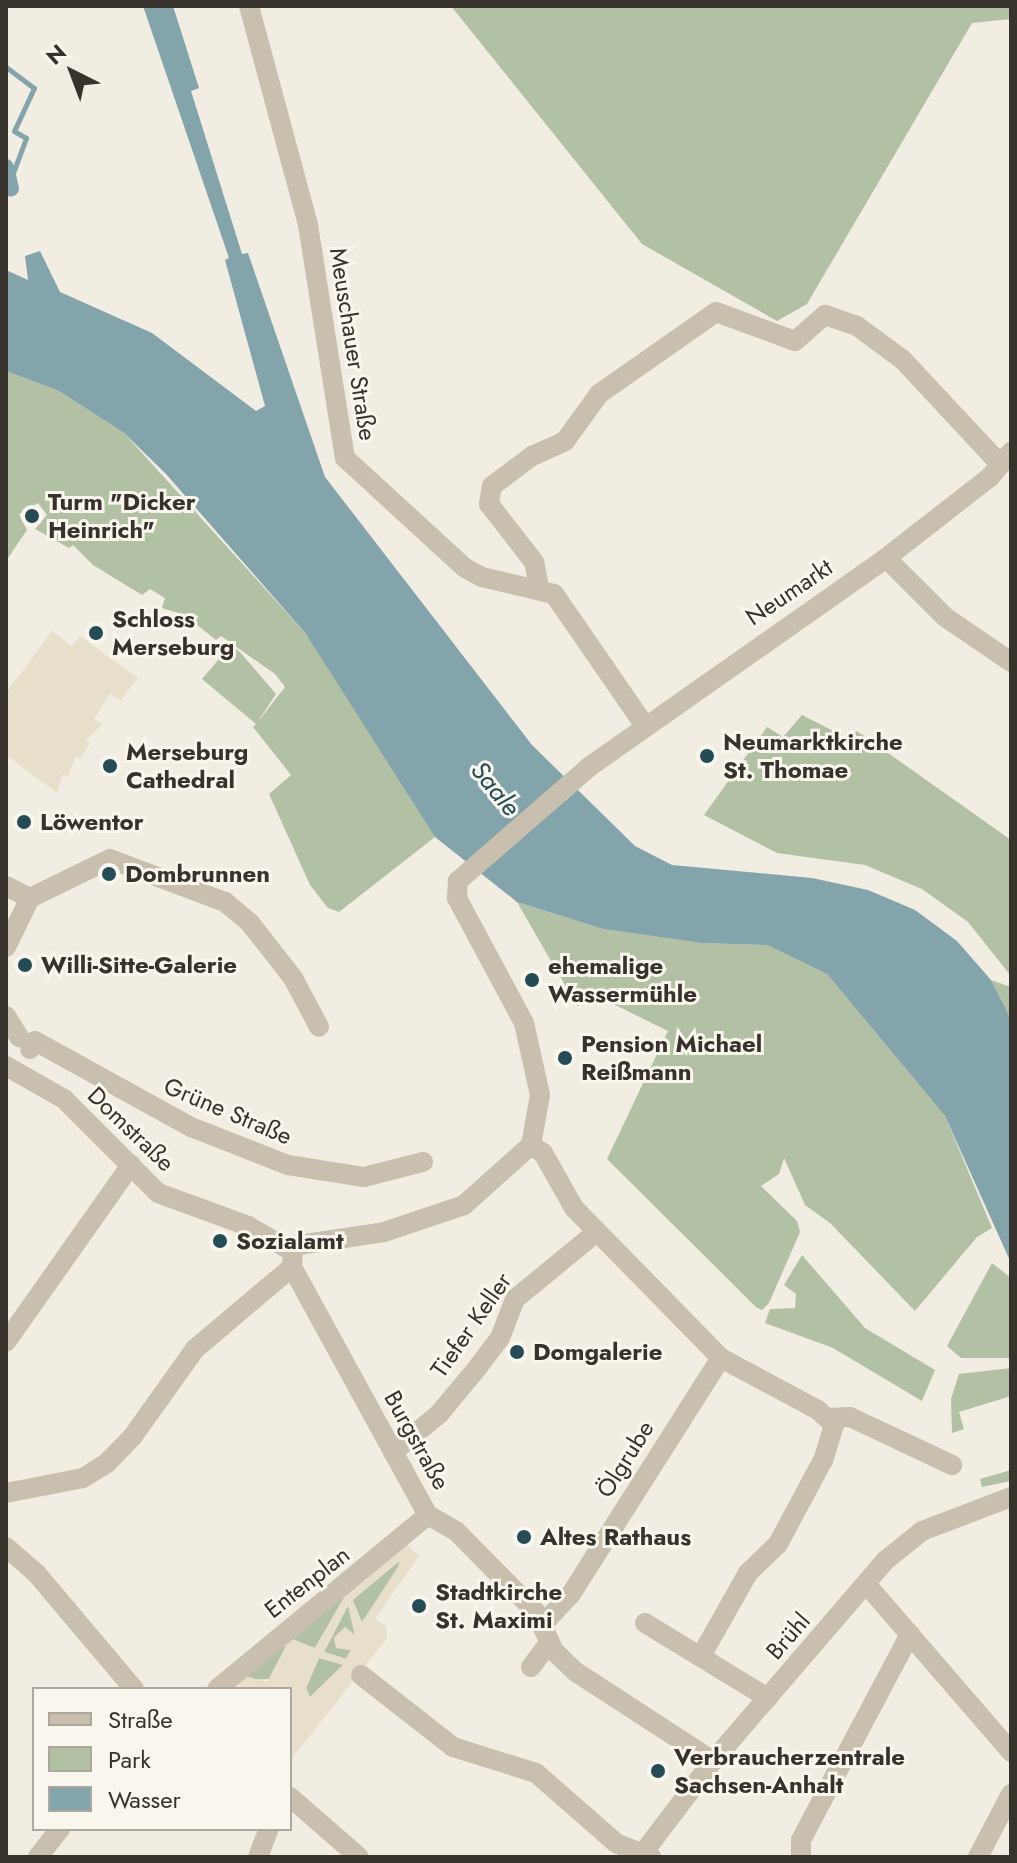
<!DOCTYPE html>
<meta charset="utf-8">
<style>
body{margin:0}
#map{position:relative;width:1017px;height:1863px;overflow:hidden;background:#f2ede2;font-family:Jost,sans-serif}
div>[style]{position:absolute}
.green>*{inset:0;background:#b2c0a3}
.plaza>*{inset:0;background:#e8dfcb}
.water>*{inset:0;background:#84a4ac}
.stream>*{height:5px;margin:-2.5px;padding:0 2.5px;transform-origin:2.5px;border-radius:2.5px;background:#84a4ac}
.canal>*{height:16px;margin:-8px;padding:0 8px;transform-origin:8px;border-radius:8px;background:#84a4ac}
.minor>*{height:20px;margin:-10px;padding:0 10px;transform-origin:10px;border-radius:10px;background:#c9bfaf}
.dots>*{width:22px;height:22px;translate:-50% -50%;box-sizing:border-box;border:4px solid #f9f6ee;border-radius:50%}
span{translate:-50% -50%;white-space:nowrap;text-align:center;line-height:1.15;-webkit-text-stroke:6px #f9f6ee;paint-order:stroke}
.street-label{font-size:24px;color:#38322c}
.poi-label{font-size:24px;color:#38322c;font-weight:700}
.left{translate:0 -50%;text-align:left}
.water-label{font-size:26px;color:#254c56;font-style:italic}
.frame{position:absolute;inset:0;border:8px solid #38322c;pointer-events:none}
.legend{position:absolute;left:32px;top:1687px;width:260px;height:144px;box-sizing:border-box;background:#f9f6ee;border:2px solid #aca8a0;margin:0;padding:10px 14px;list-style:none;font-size:24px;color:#38322c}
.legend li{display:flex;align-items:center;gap:16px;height:40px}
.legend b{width:40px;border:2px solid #aca8a0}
.north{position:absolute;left:32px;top:32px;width:80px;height:80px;-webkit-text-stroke:6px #f9f6ee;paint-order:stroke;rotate:318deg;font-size:22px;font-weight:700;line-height:32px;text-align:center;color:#38322c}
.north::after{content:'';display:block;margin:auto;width:28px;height:36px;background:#38322c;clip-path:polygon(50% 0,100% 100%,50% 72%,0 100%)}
</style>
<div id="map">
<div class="green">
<i style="clip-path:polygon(451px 6px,1011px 6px,1011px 19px,972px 23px,807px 304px,777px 321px,642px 244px)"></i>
<i style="clip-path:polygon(6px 371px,59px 391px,124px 433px,306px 634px,351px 697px,435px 837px,339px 912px,328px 908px,310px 885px,269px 794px,291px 775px,253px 727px,256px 724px,202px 679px,231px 645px,240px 652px,276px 694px,257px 723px,285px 687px,275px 674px,221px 636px,216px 640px,185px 615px,162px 608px,165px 598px,150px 589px,142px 595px,93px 565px,73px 545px,69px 548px,35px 529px,47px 515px,38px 503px,19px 514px,27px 530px,6px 561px)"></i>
<i style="clip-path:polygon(802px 715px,849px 739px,857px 731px,1011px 840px,1011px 976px,968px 922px,922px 889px,865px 865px,777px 853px,704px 815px,767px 727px,783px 737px)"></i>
<i style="clip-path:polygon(517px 902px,603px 929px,701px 943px,767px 945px,827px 974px,945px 1116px,992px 1228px,977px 1237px,915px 1311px,830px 1223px,805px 1205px,784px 1158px,779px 1174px,761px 1186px,797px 1221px,800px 1232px,769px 1303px,762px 1310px,756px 1307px,607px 1159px,668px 1031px,599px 997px,577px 1006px)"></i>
<i style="clip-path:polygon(991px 980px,1011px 987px,1011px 1019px)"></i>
<i style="clip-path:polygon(802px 1255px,865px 1328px,935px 1370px,922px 1401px,833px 1348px,765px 1323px,770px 1309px,795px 1308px,796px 1294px,784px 1285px)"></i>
<i style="clip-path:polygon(992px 1263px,1011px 1278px,1011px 1358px,961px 1358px,947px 1346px)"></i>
<i style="clip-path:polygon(1011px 1368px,1011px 1396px,959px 1412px,964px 1429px,952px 1433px,951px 1399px,959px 1374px)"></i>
<i style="clip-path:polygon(1011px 1470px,1011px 1481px,982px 1487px,980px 1479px)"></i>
<i style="clip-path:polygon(401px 1560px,398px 1567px,362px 1623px,352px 1600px)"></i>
<i style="clip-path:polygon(345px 1596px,315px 1648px,293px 1642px,290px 1638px)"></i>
<i style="clip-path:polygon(348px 1605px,355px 1636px,345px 1627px,334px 1638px,337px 1648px,351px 1650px,346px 1659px,324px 1652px)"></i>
<i style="clip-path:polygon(284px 1644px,287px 1649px,270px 1679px,250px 1680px,246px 1676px)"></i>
<i style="clip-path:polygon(319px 1658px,344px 1664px,310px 1697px,306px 1688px)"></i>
</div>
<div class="plaza">
<i style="clip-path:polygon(52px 631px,72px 646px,80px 636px,138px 678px,121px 700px,110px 694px,94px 719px,102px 725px,86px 740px,90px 744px,80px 759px,76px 756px,68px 777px,63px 774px,57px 793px,6px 755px,6px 693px)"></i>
<i style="clip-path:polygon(evenodd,407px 1545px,419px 1556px,375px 1619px,386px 1626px,387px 1638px,290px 1761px,290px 1689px,240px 1689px,239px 1682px,246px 1676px,267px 1682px,290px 1638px,315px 1648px,345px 1596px,407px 1545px,400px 1560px,398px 1567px,362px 1622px,353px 1600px,400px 1560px,407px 1545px,348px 1606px,355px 1635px,345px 1627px,334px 1638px,336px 1648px,351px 1650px,346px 1659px,324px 1652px,348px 1606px,407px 1545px,319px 1658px,343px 1665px,310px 1697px,306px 1688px,319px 1658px)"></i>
</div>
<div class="water">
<i style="clip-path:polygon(143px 6px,173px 6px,199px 88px,191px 91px,242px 254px,248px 253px,325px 477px,532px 745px,635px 846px,672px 865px,812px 878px,868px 890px,915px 910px,957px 941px,991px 980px,1011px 1019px,1011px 1263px,945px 1116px,827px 974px,767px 945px,701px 943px,603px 929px,517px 902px,435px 837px,306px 634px,166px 474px,124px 433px,59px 391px,6px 371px,6px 270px,28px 280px,25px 256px,40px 251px,60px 292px,152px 333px,256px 411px,265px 406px,225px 260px,229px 258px)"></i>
</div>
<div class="stream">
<i style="left:6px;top:67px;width:35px;rotate:37deg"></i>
<i style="left:34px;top:88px;width:47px;rotate:114.9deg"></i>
<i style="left:14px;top:131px;width:14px;rotate:30deg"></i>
<i style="left:26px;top:138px;width:46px;rotate:110.4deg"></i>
<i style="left:10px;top:181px;width:6px;rotate:-135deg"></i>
</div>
<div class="canal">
<i style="left:6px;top:167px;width:22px;rotate:77deg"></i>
</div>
<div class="minor">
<i style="left:249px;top:6px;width:227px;rotate:74.9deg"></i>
<i style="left:308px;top:225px;width:236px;rotate:81deg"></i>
<i style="left:345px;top:458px;width:163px;rotate:42.5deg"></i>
<i style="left:465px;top:568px;width:19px;rotate:28deg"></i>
<i style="left:482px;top:577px;width:74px;rotate:13.3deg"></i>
<i style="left:554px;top:594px;width:160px;rotate:55.4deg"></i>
<i style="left:886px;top:558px;width:83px;rotate:45deg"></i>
<i style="left:945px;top:617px;width:80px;rotate:34.3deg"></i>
<i style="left:539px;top:587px;width:25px;rotate:-101deg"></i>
<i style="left:534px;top:562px;width:73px;rotate:-127.8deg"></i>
<i style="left:489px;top:504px;width:18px;rotate:-81deg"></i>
<i style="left:492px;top:486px;width:50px;rotate:-36.9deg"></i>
<i style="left:532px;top:456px;width:36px;rotate:-24deg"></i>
<i style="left:565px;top:441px;width:58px;rotate:-54.1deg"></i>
<i style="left:599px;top:394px;width:143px;rotate:-35deg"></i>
<i style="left:716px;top:312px;width:84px;rotate:20.2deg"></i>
<i style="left:795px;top:341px;width:40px;rotate:-41deg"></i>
<i style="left:825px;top:315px;width:34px;rotate:19deg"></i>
<i style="left:857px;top:326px;width:57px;rotate:36.5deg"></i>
<i style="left:903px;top:360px;width:141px;rotate:47deg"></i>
<i style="left:6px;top:886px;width:27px;rotate:27deg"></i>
<i style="left:30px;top:898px;width:89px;rotate:-26deg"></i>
<i style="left:110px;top:859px;width:123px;rotate:20.5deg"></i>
<i style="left:225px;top:902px;width:33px;rotate:40deg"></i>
<i style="left:250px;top:923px;width:70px;rotate:52deg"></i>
<i style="left:293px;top:978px;width:55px;rotate:62deg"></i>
<i style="left:6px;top:947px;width:55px;rotate:-63.9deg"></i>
<i style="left:6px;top:1016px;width:25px;rotate:58deg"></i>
<i style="left:30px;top:1049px;width:9px;rotate:-58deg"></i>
<i style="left:35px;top:1041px;width:178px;rotate:28.9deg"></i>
<i style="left:191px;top:1127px;width:104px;rotate:21.4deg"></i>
<i style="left:288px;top:1165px;width:77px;rotate:9deg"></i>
<i style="left:364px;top:1177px;width:61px;rotate:-14.3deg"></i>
<i style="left:6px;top:1066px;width:67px;rotate:29.6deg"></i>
<i style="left:64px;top:1099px;width:133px;rotate:45deg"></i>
<i style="left:158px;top:1193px;width:96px;rotate:20.1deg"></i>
<i style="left:248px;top:1226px;width:43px;rotate:29.6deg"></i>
<i style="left:285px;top:1247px;width:100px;rotate:-8.6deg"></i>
<i style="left:384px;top:1232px;width:84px;rotate:-18.6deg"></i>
<i style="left:464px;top:1205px;width:90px;rotate:-41.8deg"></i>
<i style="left:531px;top:1145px;width:51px;rotate:-79.8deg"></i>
<i style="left:540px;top:1095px;width:74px;rotate:-102.5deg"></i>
<i style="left:524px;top:1023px;width:142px;rotate:-118.2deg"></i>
<i style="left:457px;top:898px;width:17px;rotate:-87deg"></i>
<i style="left:458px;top:881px;width:174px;rotate:-41deg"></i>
<i style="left:589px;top:767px;width:363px;rotate:-35.1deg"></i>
<i style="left:886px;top:558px;width:132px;rotate:-37.9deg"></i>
<i style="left:990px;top:477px;width:33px;rotate:-50deg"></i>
<i style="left:531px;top:1145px;width:14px;rotate:34deg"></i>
<i style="left:543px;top:1153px;width:63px;rotate:60.6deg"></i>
<i style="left:574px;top:1208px;width:210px;rotate:45.6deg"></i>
<i style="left:721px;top:1358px;width:110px;rotate:28.2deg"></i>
<i style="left:818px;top:1410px;width:22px;rotate:43deg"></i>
<i style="left:834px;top:1425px;width:37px;rotate:107deg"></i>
<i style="left:823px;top:1460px;width:95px;rotate:118.2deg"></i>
<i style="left:778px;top:1544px;width:42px;rotate:136deg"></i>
<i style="left:748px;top:1573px;width:95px;rotate:119.5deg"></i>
<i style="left:293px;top:1249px;width:18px;rotate:93deg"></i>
<i style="left:292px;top:1267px;width:283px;rotate:61.3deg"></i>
<i style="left:428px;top:1515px;width:32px;rotate:30deg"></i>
<i style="left:456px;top:1531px;width:112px;rotate:45.4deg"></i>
<i style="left:535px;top:1611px;width:44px;rotate:64.6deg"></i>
<i style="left:554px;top:1651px;width:30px;rotate:44deg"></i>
<i style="left:576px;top:1672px;width:163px;rotate:33deg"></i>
<i style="left:6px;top:1342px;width:217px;rotate:-54.8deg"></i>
<i style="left:829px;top:1418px;width:21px;rotate:-3deg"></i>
<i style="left:850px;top:1417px;width:113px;rotate:25.2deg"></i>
<i style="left:393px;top:1452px;width:60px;rotate:-39.6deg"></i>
<i style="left:439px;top:1414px;width:61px;rotate:-50.3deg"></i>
<i style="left:478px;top:1367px;width:36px;rotate:-53deg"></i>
<i style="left:500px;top:1338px;width:42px;rotate:-69deg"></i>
<i style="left:515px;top:1299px;width:106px;rotate:-39.3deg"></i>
<i style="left:6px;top:1493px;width:78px;rotate:-11deg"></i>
<i style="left:83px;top:1478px;width:28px;rotate:-32deg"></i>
<i style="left:107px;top:1463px;width:37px;rotate:-46deg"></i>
<i style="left:133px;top:1436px;width:107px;rotate:-54.5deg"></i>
<i style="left:195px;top:1349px;width:127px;rotate:-40.2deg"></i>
<i style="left:6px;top:1547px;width:40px;rotate:41deg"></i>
<i style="left:36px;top:1573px;width:152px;rotate:49.8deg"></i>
<i style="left:867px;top:1585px;width:221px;rotate:49.2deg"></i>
<i style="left:645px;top:1623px;width:144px;rotate:31.4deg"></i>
<i style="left:543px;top:1624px;width:41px;rotate:-47deg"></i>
<i style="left:571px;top:1594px;width:280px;rotate:-57.6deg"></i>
<i style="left:531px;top:1667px;width:31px;rotate:-53deg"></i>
<i style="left:361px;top:1675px;width:117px;rotate:38deg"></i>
<i style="left:453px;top:1747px;width:87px;rotate:17.4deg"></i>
<i style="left:536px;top:1773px;width:106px;rotate:41.2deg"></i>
<i style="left:616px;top:1843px;width:38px;rotate:22deg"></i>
<i style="left:217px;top:1689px;width:273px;rotate:-39.5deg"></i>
<i style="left:290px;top:1797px;width:91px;rotate:41deg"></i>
<i style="left:38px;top:1857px;width:36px;rotate:-52deg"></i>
<i style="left:258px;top:1857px;width:30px;rotate:-69deg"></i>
<i style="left:640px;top:1857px;width:121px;rotate:-52.8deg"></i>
<i style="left:713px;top:1761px;width:265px;rotate:-49.3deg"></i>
<i style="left:886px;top:1560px;width:46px;rotate:-38.9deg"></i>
<i style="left:922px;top:1531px;width:95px;rotate:-20.9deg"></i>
<i style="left:801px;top:1857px;width:17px;rotate:-90deg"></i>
<i style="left:801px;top:1840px;width:233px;rotate:-62.1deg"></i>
<i style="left:978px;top:1857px;width:71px;rotate:-62.4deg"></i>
</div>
<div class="dots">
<i style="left:32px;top:516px;background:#254c56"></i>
<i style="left:96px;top:633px;background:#254c56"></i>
<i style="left:707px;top:756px;background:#254c56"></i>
<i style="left:110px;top:766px;background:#254c56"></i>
<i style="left:24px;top:822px;background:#254c56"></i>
<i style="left:109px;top:874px;background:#254c56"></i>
<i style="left:25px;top:965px;background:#254c56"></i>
<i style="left:532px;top:980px;background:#254c56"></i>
<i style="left:565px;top:1058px;background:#254c56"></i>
<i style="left:220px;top:1241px;background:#254c56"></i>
<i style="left:517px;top:1352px;background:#254c56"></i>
<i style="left:524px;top:1537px;background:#254c56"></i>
<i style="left:419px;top:1606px;background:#254c56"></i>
<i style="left:658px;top:1771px;background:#254c56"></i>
</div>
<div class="street-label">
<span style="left:353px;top:344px;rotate:81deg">Meuschauer Straße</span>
<span style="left:789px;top:592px;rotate:-34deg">Neumarkt</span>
<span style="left:228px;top:1111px;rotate:23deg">Grüne Straße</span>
<span style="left:131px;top:1129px;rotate:44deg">Domstraße</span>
<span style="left:471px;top:1325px;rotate:-55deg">Tiefer Keller</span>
<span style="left:417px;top:1440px;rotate:61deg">Burgstraße</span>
<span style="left:625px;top:1459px;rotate:-58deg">Ölgrube</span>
<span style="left:307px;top:1582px;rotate:-38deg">Entenplan</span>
<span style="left:788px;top:1636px;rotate:-49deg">Brühl</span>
</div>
<div class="poi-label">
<span class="left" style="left:48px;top:516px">Turm "Dicker<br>Heinrich"</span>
<span class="left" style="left:112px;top:633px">Schloss<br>Merseburg</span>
<span class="left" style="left:723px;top:756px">Neumarktkirche<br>St. Thomae</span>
<span class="left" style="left:126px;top:766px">Merseburg<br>Cathedral</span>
<span class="left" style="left:40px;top:822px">Löwentor</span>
<span class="left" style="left:125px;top:874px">Dombrunnen</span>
<span class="left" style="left:41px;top:965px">Willi-Sitte-Galerie</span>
<span class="left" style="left:548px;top:980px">ehemalige<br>Wassermühle</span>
<span class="left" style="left:581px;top:1058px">Pension Michael<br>Reißmann</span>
<span class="left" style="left:236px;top:1241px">Sozialamt</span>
<span class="left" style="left:533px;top:1352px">Domgalerie</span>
<span class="left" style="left:540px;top:1537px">Altes Rathaus</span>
<span class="left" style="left:435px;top:1606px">Stadtkirche<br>St. Maximi</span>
<span class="left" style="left:674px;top:1771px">Verbraucherzentrale<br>Sachsen-Anhalt</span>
</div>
<div class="water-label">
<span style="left:495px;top:789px;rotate:51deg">Saale</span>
</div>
<div class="frame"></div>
<ul class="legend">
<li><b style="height:10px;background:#c9bfaf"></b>Straße</li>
<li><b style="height:22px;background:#b2c0a3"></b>Park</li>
<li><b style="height:22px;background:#84a4ac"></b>Wasser</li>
</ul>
<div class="north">N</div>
</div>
